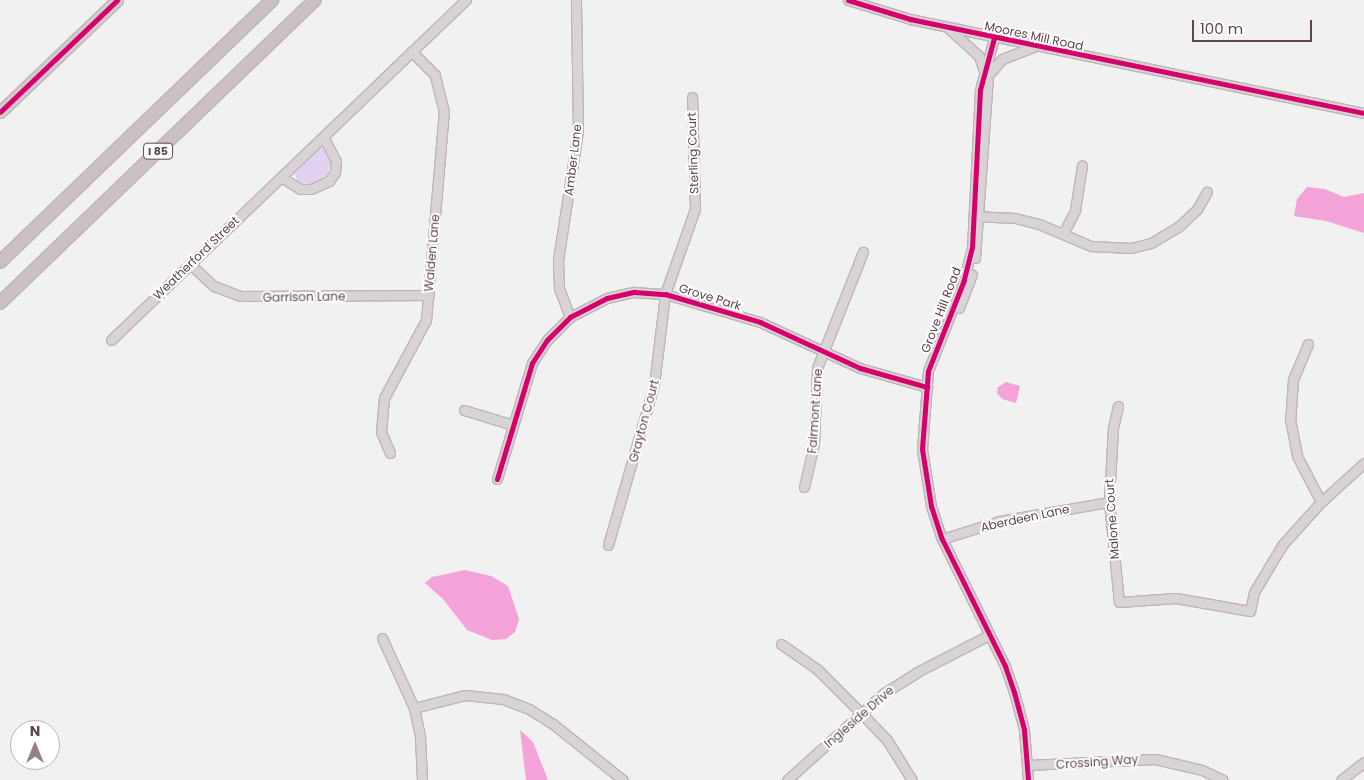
<!DOCTYPE html>
<style>
body{margin:0}
#map{position:relative;width:1364px;height:780px;overflow:hidden;background:#f0f1f0;font-family:Poppins,sans-serif}
div>[style]{position:absolute}
.green>*{inset:0;background:#e2d2f2}
.water>*{inset:0;background:#f4a3d9}
.roads{filter:drop-shadow(1px 0 #c0b4b8) drop-shadow(-1px 0 #c0b4b8) drop-shadow(0 1px #c0b4b8) drop-shadow(0 -1px #c0b4b8)}
.minor>*{height:9px;margin:-4.5px;padding:0 4.5px;transform-origin:4.5px;border-radius:4.5px;background:#d8d3d5}
.major>*{height:11px;margin:-5.5px;padding:0 5.5px;transform-origin:5.5px;border-radius:5.5px;background:#d3cccf}
.highway>*{height:12px;margin:-6px;padding:0 6px;transform-origin:6px;border-radius:6px;background:#cbc1c5}
.cycleway>*{height:5px;margin:-2.5px;padding:0 2.5px;transform-origin:2.5px;border-radius:2.5px;background:#d6006c}
span{translate:-50% -50%;white-space:nowrap;text-align:center;line-height:1.15;-webkit-text-stroke:4px #fff;paint-order:stroke}
.shield-label span{padding:1px 4px;background:#fff;border:1px solid;border-radius:4px;-webkit-text-stroke-width:0}
.shield-label{font-size:11px;color:#5f454f;font-weight:700}
.street-label{font-size:12px;color:#5f454f}
.north{position:absolute;left:10px;top:720px;width:50px;height:50px;box-sizing:border-box;background:#fff;border:1px solid #bfb5b9;border-radius:50%;rotate:0deg;font-size:14px;font-weight:700;line-height:20px;text-align:center;color:#5f454f}
.north::after{content:'';display:block;margin:auto;width:18px;height:22px;background:#928187;clip-path:polygon(50% 0,100% 100%,50% 72%,0 100%)}
.scale{position:absolute;left:1192px;top:20px;width:120px;height:22px;box-sizing:border-box;border:2px solid #5f454f;border-top:0;padding-left:6px;font-size:15px;line-height:18px;white-space:nowrap;color:#5f454f;-webkit-text-stroke:4px #fff;paint-order:stroke}
</style>
<div id="map">
<div class="green">
<i style="clip-path:polygon(319px 148px,327px 149px,332px 161px,327px 175px,315px 185px,298px 183px,294px 171px)"></i>
</div>
<div class="water">
<i style="clip-path:polygon(1307px 187px,1325px 189px,1344px 197px,1364px 193px,1364px 233px,1326px 221px,1294px 216px,1297px 199px)"></i>
<i style="clip-path:polygon(1006px 382px,1020px 386px,1016px 403px,1002px 399px,997px 393px,998px 387px)"></i>
<i style="clip-path:polygon(465px 570px,491px 576px,508px 586px,519px 619px,515px 632px,506px 639px,492px 640px,467px 630px,443px 599px,425px 583px,432px 577px)"></i>
<i style="clip-path:polygon(520px 730px,533px 742px,548px 780px,526px 780px)"></i>
</div>
<div class="roads">
<div class="minor">
<i style="left:848px;top:0;width:65px;rotate:17deg"></i>
<i style="left:910px;top:19px;width:464px;rotate:11.7deg"></i>
<i style="left:949px;top:29px;width:40px;rotate:42deg"></i>
<i style="left:979px;top:56px;width:16px;rotate:72deg"></i>
<i style="left:994px;top:38px;width:54px;rotate:105.1deg"></i>
<i style="left:980px;top:90px;width:157px;rotate:92.9deg"></i>
<i style="left:972px;top:247px;width:34px;rotate:104deg"></i>
<i style="left:964px;top:280px;width:98px;rotate:111.6deg"></i>
<i style="left:928px;top:371px;width:78px;rotate:94.4deg"></i>
<i style="left:922px;top:449px;width:58px;rotate:81deg"></i>
<i style="left:931px;top:506px;width:35px;rotate:72deg"></i>
<i style="left:942px;top:539px;width:142px;rotate:63.6deg"></i>
<i style="left:1005px;top:666px;width:28px;rotate:71deg"></i>
<i style="left:1014px;top:692px;width:39px;rotate:75deg"></i>
<i style="left:1024px;top:730px;width:50px;rotate:85.4deg"></i>
<i style="left:990px;top:73px;width:18px;rotate:-49deg"></i>
<i style="left:1002px;top:59px;width:34px;rotate:-21deg"></i>
<i style="left:281px;top:177px;width:22px;rotate:32deg"></i>
<i style="left:300px;top:189px;width:11px"></i>
<i style="left:311px;top:189px;width:20px;rotate:-24deg"></i>
<i style="left:329px;top:181px;width:11px;rotate:-56deg"></i>
<i style="left:335px;top:172px;width:11px;rotate:-85deg"></i>
<i style="left:336px;top:161px;width:27px;rotate:-118deg"></i>
<i style="left:974px;top:216px;width:41px;rotate:2.8deg"></i>
<i style="left:1015px;top:218px;width:25px;rotate:14deg"></i>
<i style="left:1039px;top:224px;width:56px;rotate:22.9deg"></i>
<i style="left:1091px;top:246px;width:40px;rotate:2.9deg"></i>
<i style="left:1131px;top:248px;width:21px;rotate:-14deg"></i>
<i style="left:1151px;top:243px;width:31px;rotate:-31deg"></i>
<i style="left:1178px;top:227px;width:26px;rotate:-43deg"></i>
<i style="left:1197px;top:209px;width:20px;rotate:-60deg"></i>
<i style="left:1063px;top:234px;width:27px;rotate:-63deg"></i>
<i style="left:1075px;top:210px;width:45px;rotate:-81deg"></i>
<i style="left:975px;top:258px;width:195px;rotate:-85.9deg"></i>
<i style="left:190px;top:264px;width:33px;rotate:43deg"></i>
<i style="left:214px;top:286px;width:28px;rotate:21deg"></i>
<i style="left:240px;top:296px;width:189px;rotate:-0.3deg"></i>
<i style="left:959px;top:308px;width:36px;rotate:-69deg"></i>
<i style="left:570px;top:317px;width:31px;rotate:-111deg"></i>
<i style="left:559px;top:288px;width:28px;rotate:-92deg"></i>
<i style="left:558px;top:260px;width:131px;rotate:-81.2deg"></i>
<i style="left:578px;top:131px;width:131px;rotate:-90.9deg"></i>
<i style="left:111px;top:340px;width:492px;rotate:-43.8deg"></i>
<i style="left:1308px;top:344px;width:39px;rotate:113deg"></i>
<i style="left:1293px;top:380px;width:39px;rotate:94deg"></i>
<i style="left:1290px;top:419px;width:38px;rotate:79deg"></i>
<i style="left:1297px;top:456px;width:52px;rotate:62.4deg"></i>
<i style="left:1118px;top:406px;width:22px;rotate:103deg"></i>
<i style="left:1113px;top:427px;width:75px;rotate:93.1deg"></i>
<i style="left:1109px;top:502px;width:100px;rotate:84.3deg"></i>
<i style="left:1119px;top:602px;width:57px;rotate:-4deg"></i>
<i style="left:1176px;top:598px;width:75px;rotate:10deg"></i>
<i style="left:1250px;top:611px;width:19px;rotate:-78deg"></i>
<i style="left:1254px;top:592px;width:56px;rotate:-58.9deg"></i>
<i style="left:1283px;top:544px;width:57px;rotate:-47.9deg"></i>
<i style="left:1321px;top:502px;width:58px;rotate:-42.2deg"></i>
<i style="left:464px;top:410px;width:51px;rotate:17deg"></i>
<i style="left:390px;top:453px;width:23px;rotate:-113deg"></i>
<i style="left:381px;top:432px;width:34px;rotate:-85deg"></i>
<i style="left:384px;top:398px;width:89px;rotate:-61.7deg"></i>
<i style="left:426px;top:320px;width:209px;rotate:-85.1deg"></i>
<i style="left:444px;top:112px;width:38px;rotate:-104deg"></i>
<i style="left:435px;top:75px;width:33px;rotate:-135deg"></i>
<i style="left:497px;top:479px;width:121px;rotate:-73.2deg"></i>
<i style="left:532px;top:363px;width:27px;rotate:-57deg"></i>
<i style="left:547px;top:340px;width:33px;rotate:-45deg"></i>
<i style="left:570px;top:317px;width:42px;rotate:-27.2deg"></i>
<i style="left:607px;top:298px;width:28px;rotate:-13deg"></i>
<i style="left:634px;top:292px;width:31px;rotate:4deg"></i>
<i style="left:665px;top:294px;width:99px;rotate:16.4deg"></i>
<i style="left:760px;top:322px;width:110px;rotate:24.7deg"></i>
<i style="left:860px;top:368px;width:70px;rotate:15.8deg"></i>
<i style="left:804px;top:487px;width:44px;rotate:-76.9deg"></i>
<i style="left:814px;top:444px;width:76px;rotate:-87.7deg"></i>
<i style="left:817px;top:368px;width:125px;rotate:-68.4deg"></i>
<i style="left:942px;top:539px;width:60px;rotate:-17.5deg"></i>
<i style="left:999px;top:521px;width:112px;rotate:-9.8deg"></i>
<i style="left:608px;top:545px;width:166px;rotate:-74deg"></i>
<i style="left:654px;top:385px;width:92px;rotate:-83.1deg"></i>
<i style="left:665px;top:294px;width:90px;rotate:-70.6deg"></i>
<i style="left:695px;top:209px;width:112px;rotate:-91.5deg"></i>
<i style="left:382px;top:638px;width:77px;rotate:65.4deg"></i>
<i style="left:414px;top:708px;width:30px;rotate:78deg"></i>
<i style="left:420px;top:737px;width:43px;rotate:87.3deg"></i>
<i style="left:781px;top:644px;width:44px;rotate:34.8deg"></i>
<i style="left:817px;top:669px;width:62px;rotate:45deg"></i>
<i style="left:861px;top:713px;width:37px;rotate:46deg"></i>
<i style="left:887px;top:740px;width:47px;rotate:58deg"></i>
<i style="left:414px;top:708px;width:53px;rotate:-14.3deg"></i>
<i style="left:465px;top:695px;width:38px;rotate:6deg"></i>
<i style="left:503px;top:699px;width:28px;rotate:21deg"></i>
<i style="left:529px;top:709px;width:28px;rotate:32deg"></i>
<i style="left:553px;top:724px;width:90px;rotate:38.7deg"></i>
<i style="left:1028px;top:765px;width:127px;rotate:-2.7deg"></i>
<i style="left:1155px;top:759px;width:48px;rotate:13.2deg"></i>
<i style="left:1202px;top:770px;width:23px;rotate:25deg"></i>
<i style="left:787px;top:780px;width:130px;rotate:-41.9deg"></i>
<i style="left:884px;top:693px;width:39px;rotate:-32deg"></i>
<i style="left:917px;top:672px;width:81px;rotate:-27.2deg"></i>
<i style="left:1341px;top:780px;width:29px;rotate:-38deg"></i>
</div>
<div class="major">
<i style="left:0;top:112px;width:162px;rotate:-43.7deg"></i>
</div>
<div class="highway">
<i style="left:0;top:262px;width:378px;rotate:-43.9deg"></i>
<i style="left:0;top:303px;width:437px;rotate:-43.9deg"></i>
</div>
</div>
<div class="cycleway">
<i style="left:848px;top:0;width:65px;rotate:17deg"></i>
<i style="left:910px;top:19px;width:464px;rotate:11.7deg"></i>
<i style="left:994px;top:38px;width:54px;rotate:105.1deg"></i>
<i style="left:980px;top:90px;width:157px;rotate:92.9deg"></i>
<i style="left:972px;top:247px;width:34px;rotate:104deg"></i>
<i style="left:964px;top:280px;width:98px;rotate:111.6deg"></i>
<i style="left:928px;top:371px;width:78px;rotate:94.4deg"></i>
<i style="left:922px;top:449px;width:58px;rotate:81deg"></i>
<i style="left:931px;top:506px;width:35px;rotate:72deg"></i>
<i style="left:942px;top:539px;width:142px;rotate:63.6deg"></i>
<i style="left:1005px;top:666px;width:28px;rotate:71deg"></i>
<i style="left:1014px;top:692px;width:39px;rotate:75deg"></i>
<i style="left:1024px;top:730px;width:50px;rotate:85.4deg"></i>
<i style="left:0;top:112px;width:162px;rotate:-43.7deg"></i>
<i style="left:497px;top:479px;width:121px;rotate:-73.2deg"></i>
<i style="left:532px;top:363px;width:27px;rotate:-57deg"></i>
<i style="left:547px;top:340px;width:33px;rotate:-45deg"></i>
<i style="left:570px;top:317px;width:42px;rotate:-27.2deg"></i>
<i style="left:607px;top:298px;width:28px;rotate:-13deg"></i>
<i style="left:634px;top:292px;width:31px;rotate:4deg"></i>
<i style="left:665px;top:294px;width:99px;rotate:16.4deg"></i>
<i style="left:760px;top:322px;width:110px;rotate:24.7deg"></i>
<i style="left:860px;top:368px;width:70px;rotate:15.8deg"></i>
</div>
<div class="shield-label">
<span style="left:158px;top:151px">I 85</span>
</div>
<div class="street-label">
<span style="left:1034px;top:36px;rotate:12deg">Moores Mill Road</span>
<span style="left:693px;top:153px;rotate:-92deg">Sterling Court</span>
<span style="left:573px;top:160px;rotate:-83deg">Amber Lane</span>
<span style="left:432px;top:253px;rotate:-85deg">Walden Lane</span>
<span style="left:196px;top:258px;rotate:-44deg">Weatherford Street</span>
<span style="left:304px;top:297px;rotate:-1deg">Garrison Lane</span>
<span style="left:710px;top:297px;rotate:17deg">Grove Park</span>
<span style="left:941px;top:310px;rotate:-69deg">Grove Hill Road</span>
<span style="left:815px;top:411px;rotate:-86deg">Fairmont Lane</span>
<span style="left:644px;top:421px;rotate:-75deg">Grayton Court</span>
<span style="left:1025px;top:518px;rotate:-12deg">Aberdeen Lane</span>
<span style="left:1112px;top:519px;rotate:-94deg">Malone Court</span>
<span style="left:859px;top:717px;rotate:-41deg">Ingleside Drive</span>
<span style="left:1097px;top:762px;rotate:-4deg">Crossing Way</span>
</div>
<div class="north">N</div>
<div class="scale">100 m</div>
</div>
